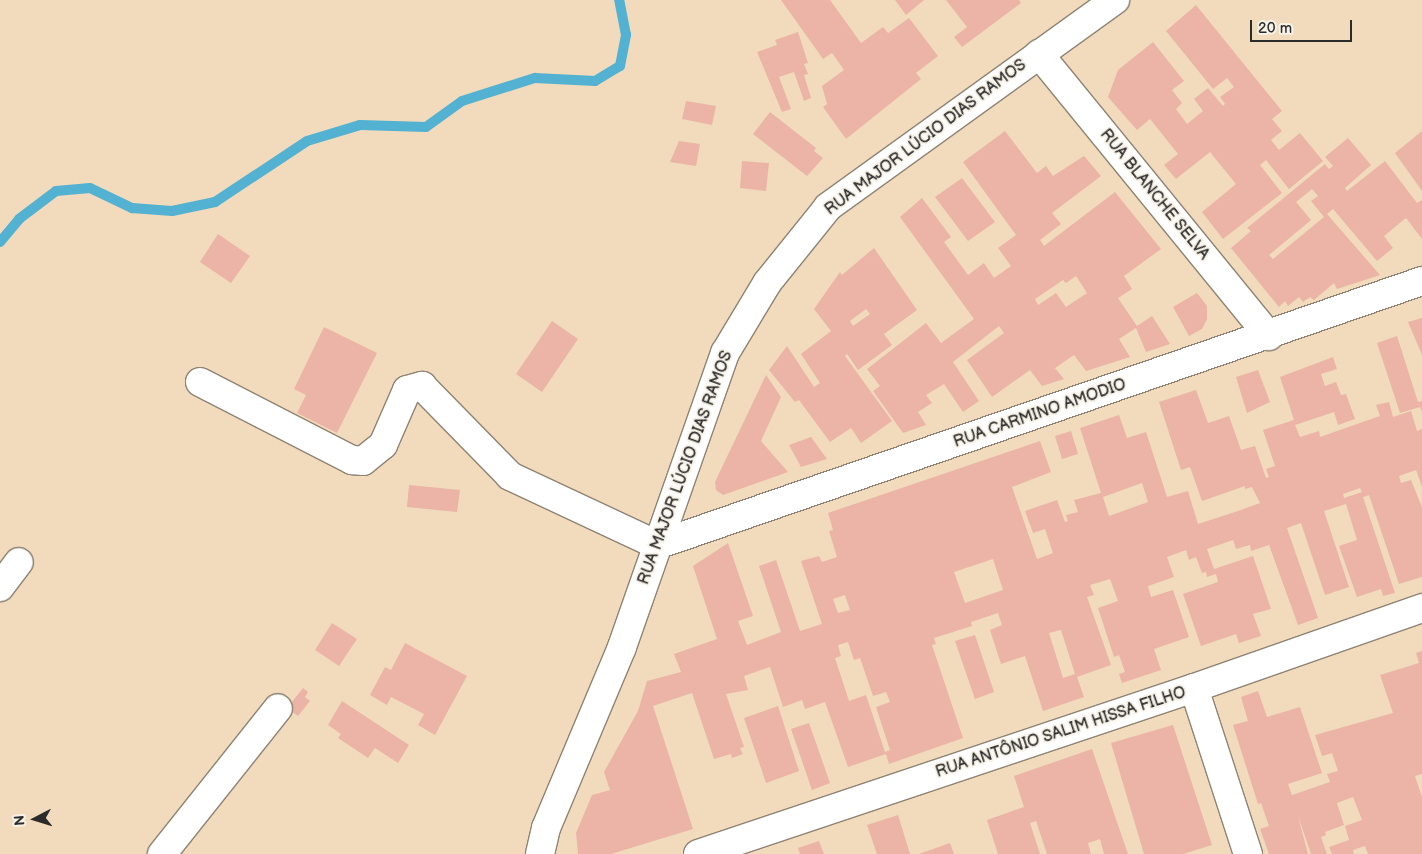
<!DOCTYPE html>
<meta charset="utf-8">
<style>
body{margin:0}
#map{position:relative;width:1422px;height:854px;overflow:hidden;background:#f1dbbc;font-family:"Balsamiq Sans",sans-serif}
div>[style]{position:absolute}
.stream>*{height:10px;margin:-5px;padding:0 5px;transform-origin:5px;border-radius:5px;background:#53b1d1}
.building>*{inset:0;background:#ebb4a6}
.roads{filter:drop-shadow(1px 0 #8e8374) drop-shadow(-1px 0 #8e8374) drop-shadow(0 1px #8e8374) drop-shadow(0 -1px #8e8374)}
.street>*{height:28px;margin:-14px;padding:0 14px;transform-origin:14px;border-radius:14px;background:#fff}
.secondary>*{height:28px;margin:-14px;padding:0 14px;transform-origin:14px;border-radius:14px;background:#fff}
span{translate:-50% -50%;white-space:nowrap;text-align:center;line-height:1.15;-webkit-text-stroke:4px #f7f3e8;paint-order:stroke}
.street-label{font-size:16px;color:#2b2b2b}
.north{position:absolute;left:10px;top:794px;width:50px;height:50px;-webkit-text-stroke:4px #f7f3e8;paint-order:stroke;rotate:265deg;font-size:14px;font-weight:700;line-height:20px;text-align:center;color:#2b2b2b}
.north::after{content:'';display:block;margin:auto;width:18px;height:22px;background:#2b2b2b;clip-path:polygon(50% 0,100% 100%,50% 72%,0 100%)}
.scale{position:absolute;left:1250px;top:20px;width:102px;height:22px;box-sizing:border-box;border:2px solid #2b2b2b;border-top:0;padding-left:6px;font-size:15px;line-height:18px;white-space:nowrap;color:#2b2b2b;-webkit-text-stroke:4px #f7f3e8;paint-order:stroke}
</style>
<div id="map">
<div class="stream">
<i style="left:0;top:242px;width:30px;rotate:-50deg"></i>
<i style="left:19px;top:219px;width:46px;rotate:-37.1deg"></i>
<i style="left:56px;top:191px;width:34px;rotate:-5deg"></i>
<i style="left:90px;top:188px;width:47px;rotate:25.5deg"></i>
<i style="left:132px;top:208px;width:40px;rotate:4.3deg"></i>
<i style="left:172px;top:211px;width:44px;rotate:-11.8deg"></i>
<i style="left:215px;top:202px;width:110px;rotate:-33.5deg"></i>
<i style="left:307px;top:141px;width:55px;rotate:-16.8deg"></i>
<i style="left:360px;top:125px;width:66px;rotate:1.7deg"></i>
<i style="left:426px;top:127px;width:44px;rotate:-35.8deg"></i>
<i style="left:462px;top:101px;width:77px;rotate:-17.5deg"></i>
<i style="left:535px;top:78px;width:60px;rotate:2.9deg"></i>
<i style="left:595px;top:81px;width:29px;rotate:-31deg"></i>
<i style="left:620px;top:66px;width:32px;rotate:-79deg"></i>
<i style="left:626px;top:35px;width:36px;rotate:-101deg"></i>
</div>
<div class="building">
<i style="clip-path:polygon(781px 0,830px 0,861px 43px,883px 27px,888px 33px,909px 18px,938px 56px,916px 73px,921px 79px,846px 139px,823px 107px,827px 104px,822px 86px,844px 70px,832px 53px,823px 59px)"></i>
<i style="clip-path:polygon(895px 0,924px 0,906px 15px)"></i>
<i style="clip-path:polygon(946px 0,1019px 0,1021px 3px,962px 47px,954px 37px,967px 27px)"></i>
<i style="clip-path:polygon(1196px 5px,1282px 111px,1272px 119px,1282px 131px,1271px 140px,1279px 150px,1300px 133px,1323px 161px,1289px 189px,1266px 160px,1260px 165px,1282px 193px,1223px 239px,1202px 212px,1236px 184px,1210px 152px,1176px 179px,1164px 165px,1178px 154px,1150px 119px,1137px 130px,1108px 97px,1118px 70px,1153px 42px,1184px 81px,1172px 90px,1182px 103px,1176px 109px,1187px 124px,1203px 111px,1194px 99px,1208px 88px,1223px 106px,1225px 104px,1220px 97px,1234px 87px,1227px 78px,1213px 89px,1166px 31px)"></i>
<i style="clip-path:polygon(798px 32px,808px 63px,804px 64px,808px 74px,804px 75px,811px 98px,804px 101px,794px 72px,779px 77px,791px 109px,782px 112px,757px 52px,777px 45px,775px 40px)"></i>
<i style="clip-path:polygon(686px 101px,716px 106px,712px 125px,682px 119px)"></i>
<i style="clip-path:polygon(770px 112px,816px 148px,814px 151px,823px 158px,807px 176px,753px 134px)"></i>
<i style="clip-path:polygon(evenodd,1005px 131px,1037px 173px,1046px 166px,1053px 176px,1084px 156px,1101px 176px,1052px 213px,1061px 224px,1040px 240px,1044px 246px,1115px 192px,1161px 249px,1124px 276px,1132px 289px,1118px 298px,1137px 326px,1152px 316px,1170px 344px,1146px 352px,1136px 328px,1119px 339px,1130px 357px,1086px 371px,1074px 355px,1055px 368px,1064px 379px,1042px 386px,1030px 370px,992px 397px,967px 360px,1004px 333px,999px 326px,953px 362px,979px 401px,963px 412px,944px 384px,926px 395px,932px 403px,918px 412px,926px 425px,903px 433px,873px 391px,880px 386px,867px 369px,926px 323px,941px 343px,974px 319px,900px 217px,922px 198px,951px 237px,944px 242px,968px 275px,984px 263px,994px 278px,1011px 266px,998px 248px,1016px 235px,963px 162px,1005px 131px,1076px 276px,1087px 293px,1066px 307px,1056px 293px,1038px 305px,1035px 299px,1063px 280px,1066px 283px,1076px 276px)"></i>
<i style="clip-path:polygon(1422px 131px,1422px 191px,1395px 153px)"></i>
<i style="clip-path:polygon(evenodd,1348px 138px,1371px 165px,1345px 188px,1347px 191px,1385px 161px,1417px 203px,1422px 200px,1422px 239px,1406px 218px,1384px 236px,1393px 248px,1377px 261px,1333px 209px,1327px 214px,1380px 275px,1337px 289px,1334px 283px,1314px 300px,1310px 297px,1303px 302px,1299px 297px,1288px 306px,1285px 301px,1279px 307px,1231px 248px,1251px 231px,1247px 228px,1325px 164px,1329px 169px,1333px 166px,1325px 157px,1348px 138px,1312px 189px,1318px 196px,1311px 201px,1324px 217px,1273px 259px,1269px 255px,1311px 220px,1296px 202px,1312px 189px)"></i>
<i style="clip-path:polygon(679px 141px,700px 144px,696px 166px,670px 162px)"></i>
<i style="clip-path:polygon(742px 161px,769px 163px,766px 191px,740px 188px)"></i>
<i style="clip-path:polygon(962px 178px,995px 222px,968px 241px,935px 197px)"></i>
<i style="clip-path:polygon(218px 234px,250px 256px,231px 283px,200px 262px)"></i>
<i style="clip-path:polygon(evenodd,874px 248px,917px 310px,884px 334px,892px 345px,858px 370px,847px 354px,845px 356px,892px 421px,861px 443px,851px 428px,830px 442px,799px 400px,795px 402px,769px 370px,787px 346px,814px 387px,820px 383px,801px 354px,831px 331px,814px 309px,840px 272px,842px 275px,874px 248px,866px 309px,870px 314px,853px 326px,850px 321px,866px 309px)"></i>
<i style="clip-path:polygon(1197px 293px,1207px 306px,1207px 319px,1202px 329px,1189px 336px,1173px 307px)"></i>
<i style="clip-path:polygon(1422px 318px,1422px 355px,1408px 322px)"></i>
<i style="clip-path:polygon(552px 321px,578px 339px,542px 392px,516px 374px)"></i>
<i style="clip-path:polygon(324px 327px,377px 353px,337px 433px,297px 413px,306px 395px,294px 389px)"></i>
<i style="clip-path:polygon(1397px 336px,1418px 402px,1422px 401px,1422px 412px,1420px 407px,1400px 413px,1377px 343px)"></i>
<i style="clip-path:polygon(evenodd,1333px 357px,1337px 369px,1321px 374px,1325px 386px,1336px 382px,1341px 395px,1346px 394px,1355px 419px,1338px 425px,1334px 412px,1295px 425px,1300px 437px,1319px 431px,1320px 437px,1380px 416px,1376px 405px,1389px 402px,1393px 417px,1411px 411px,1417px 431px,1422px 429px,1422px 487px,1416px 470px,1399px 476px,1401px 483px,1411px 480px,1422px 507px,1422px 577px,1399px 584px,1369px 495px,1363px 497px,1395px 593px,1383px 596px,1381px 589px,1357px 597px,1339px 546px,1357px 540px,1346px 504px,1324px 511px,1349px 587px,1325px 595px,1301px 523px,1287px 528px,1318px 618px,1298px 625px,1269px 545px,1251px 551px,1250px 545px,1236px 549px,1233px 540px,1207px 549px,1214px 569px,1253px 556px,1271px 609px,1253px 614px,1261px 636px,1239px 643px,1236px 634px,1201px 646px,1183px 594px,1218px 582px,1216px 574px,1207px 577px,1206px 572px,1202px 573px,1196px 557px,1189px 560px,1186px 550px,1167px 557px,1174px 577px,1148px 586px,1151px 597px,1173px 590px,1189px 637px,1154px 649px,1161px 670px,1122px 683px,1119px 674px,1125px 672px,1119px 655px,1114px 657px,1098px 608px,1118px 601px,1110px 579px,1090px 585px,1094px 595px,1087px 597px,1111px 665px,1077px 677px,1084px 697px,1043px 711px,1025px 656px,1001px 664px,990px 630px,1002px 625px,998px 613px,971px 622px,972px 626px,934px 638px,936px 644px,932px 645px,963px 738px,889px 764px,886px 754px,848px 767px,825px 702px,805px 709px,802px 700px,783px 707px,770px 667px,744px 676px,748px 690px,726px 694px,744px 747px,740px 748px,743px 754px,732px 758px,731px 754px,714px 759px,692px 693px,653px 706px,693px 829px,611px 854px,578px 854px,576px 833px,592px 795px,610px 790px,604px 772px,638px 711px,647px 681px,681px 672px,674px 654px,717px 639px,693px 566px,728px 543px,753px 616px,738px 621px,747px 645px,781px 632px,759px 566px,776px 560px,800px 631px,822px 624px,801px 561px,819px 556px,822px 562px,837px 557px,829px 531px,833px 530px,828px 513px,1040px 441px,1051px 472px,1012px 487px,1037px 559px,1053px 553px,1045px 529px,1033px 533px,1025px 511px,1057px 500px,1065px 522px,1068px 521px,1066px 515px,1078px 512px,1074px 500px,1101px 493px,1080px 428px,1119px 415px,1127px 438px,1146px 432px,1167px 497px,1188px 491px,1198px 524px,1238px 511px,1260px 503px,1252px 487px,1245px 489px,1245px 486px,1202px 501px,1190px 467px,1181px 470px,1159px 402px,1196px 390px,1208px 423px,1229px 416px,1241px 450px,1255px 446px,1266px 478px,1269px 477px,1266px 469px,1275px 466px,1263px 430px,1294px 420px,1280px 377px,1333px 357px,1142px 483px,1148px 502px,1109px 516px,1103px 497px,1142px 483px,1333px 357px,1360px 488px,1362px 492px,1344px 498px,1343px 494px,1360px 488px,1333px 357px,993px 559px,1003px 590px,965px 603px,954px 572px,993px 559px,1333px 357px,845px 595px,850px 610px,838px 613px,833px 599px,845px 595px,1333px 357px,1061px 630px,1075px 674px,1063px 678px,1049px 633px,1061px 630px,1333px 357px,848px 642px,854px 660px,860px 658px,873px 696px,886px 692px,890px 702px,876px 707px,890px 750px,885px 752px,866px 695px,849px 701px,835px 658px,841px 656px,838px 645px,848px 642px)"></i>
<i style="clip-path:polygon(1258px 370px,1270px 402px,1247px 413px,1236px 377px)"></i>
<i style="clip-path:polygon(766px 375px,781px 397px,761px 441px,788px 472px,723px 495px,716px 490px,715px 482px)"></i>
<i style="clip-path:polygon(1071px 431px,1078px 454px,1062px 459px,1055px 436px)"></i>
<i style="clip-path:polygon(811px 437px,827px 459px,801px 467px,789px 445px)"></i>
<i style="clip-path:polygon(409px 485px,460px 490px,457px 512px,407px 507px)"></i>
<i style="clip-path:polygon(332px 623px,357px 639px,339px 666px,315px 650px)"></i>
<i style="clip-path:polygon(975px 635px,994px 692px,975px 699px,955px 641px)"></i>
<i style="clip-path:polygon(405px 643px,467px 676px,435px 735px,418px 725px,424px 714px,391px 697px,387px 705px,370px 695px,385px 667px,391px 670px)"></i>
<i style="clip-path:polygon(1422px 651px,1422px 774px,1415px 776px,1422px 797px,1422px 854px,1368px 854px,1365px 846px,1353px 850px,1354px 854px,1332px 854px,1329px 847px,1349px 840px,1345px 826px,1362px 820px,1353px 797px,1337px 803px,1344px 825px,1325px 832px,1326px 835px,1321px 837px,1327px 854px,1311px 854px,1298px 816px,1308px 854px,1269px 854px,1260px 829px,1269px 826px,1261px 803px,1258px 804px,1233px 725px,1248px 721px,1241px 697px,1258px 691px,1267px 717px,1300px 707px,1322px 773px,1288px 784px,1292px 795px,1330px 782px,1327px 774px,1338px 771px,1332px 753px,1322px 756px,1315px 735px,1393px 713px,1380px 675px,1419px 663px,1416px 653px)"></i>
<i style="clip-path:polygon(303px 688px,308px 692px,305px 697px,310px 701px,298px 716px,287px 708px)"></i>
<i style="clip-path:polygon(342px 701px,409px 745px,398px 763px,375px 748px,368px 758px,338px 738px,341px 734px,328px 725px)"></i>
<i style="clip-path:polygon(778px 706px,799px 771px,766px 783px,744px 718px)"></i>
<i style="clip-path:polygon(809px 723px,830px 783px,812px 790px,791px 729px)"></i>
<i style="clip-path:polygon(1173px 725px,1212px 845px,1183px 854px,1144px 854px,1111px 743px)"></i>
<i style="clip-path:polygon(1092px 749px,1128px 854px,1104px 854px,1100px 839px,1088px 843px,1091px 854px,1047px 854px,1036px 821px,1030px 823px,1040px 854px,998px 854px,987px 820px,1024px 807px,1014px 776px)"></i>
<i style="clip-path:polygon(898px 815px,910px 854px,877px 854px,867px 825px)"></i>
<i style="clip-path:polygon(819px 841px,824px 854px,800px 854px,798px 848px)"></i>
<i style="clip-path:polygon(950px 843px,954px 854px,919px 854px)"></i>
</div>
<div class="roads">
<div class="street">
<i style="left:1039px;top:54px;width:364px;rotate:50.8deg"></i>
<i style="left:200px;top:382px;width:171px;rotate:27.2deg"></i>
<i style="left:352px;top:460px;width:11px;rotate:5deg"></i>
<i style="left:363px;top:461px;width:26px;rotate:-39deg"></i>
<i style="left:383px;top:445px;width:60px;rotate:-66.4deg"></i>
<i style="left:407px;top:390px;width:16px;rotate:-15deg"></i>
<i style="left:422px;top:386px;width:126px;rotate:45.6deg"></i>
<i style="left:510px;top:476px;width:162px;rotate:25.1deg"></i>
<i style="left:657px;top:545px;width:809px;rotate:-19.04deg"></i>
<i style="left:0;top:587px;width:31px;rotate:-53deg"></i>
<i style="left:1194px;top:688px;width:175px;rotate:72deg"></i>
<i style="left:162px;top:854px;width:186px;rotate:-51.5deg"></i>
<i style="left:698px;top:854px;width:523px;rotate:-18.5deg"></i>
<i style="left:1194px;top:688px;width:242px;rotate:-19.3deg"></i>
</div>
<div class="secondary">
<i style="left:540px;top:854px;width:27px;rotate:-77deg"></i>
<i style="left:546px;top:828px;width:196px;rotate:-67.2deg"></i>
<i style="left:622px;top:647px;width:312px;rotate:-70.7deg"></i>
<i style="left:725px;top:353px;width:82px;rotate:-59deg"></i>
<i style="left:767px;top:283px;width:97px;rotate:-51.2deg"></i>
<i style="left:828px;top:207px;width:354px;rotate:-35.8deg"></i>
</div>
</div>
<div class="street-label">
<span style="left:926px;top:138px;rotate:-37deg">RUA MAJOR LÚCIO DIAS RAMOS</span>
<span style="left:1154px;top:195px;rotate:51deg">RUA BLANCHE SELVA</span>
<span style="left:1040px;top:414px;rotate:-19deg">RUA CARMINO AMODIO</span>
<span style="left:686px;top:468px;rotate:-70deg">RUA MAJOR LÚCIO DIAS RAMOS</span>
<span style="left:1061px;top:733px;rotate:-18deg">RUA ANTÔNIO SALIM HISSA FILHO</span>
</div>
<div class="north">N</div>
<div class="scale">20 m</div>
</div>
